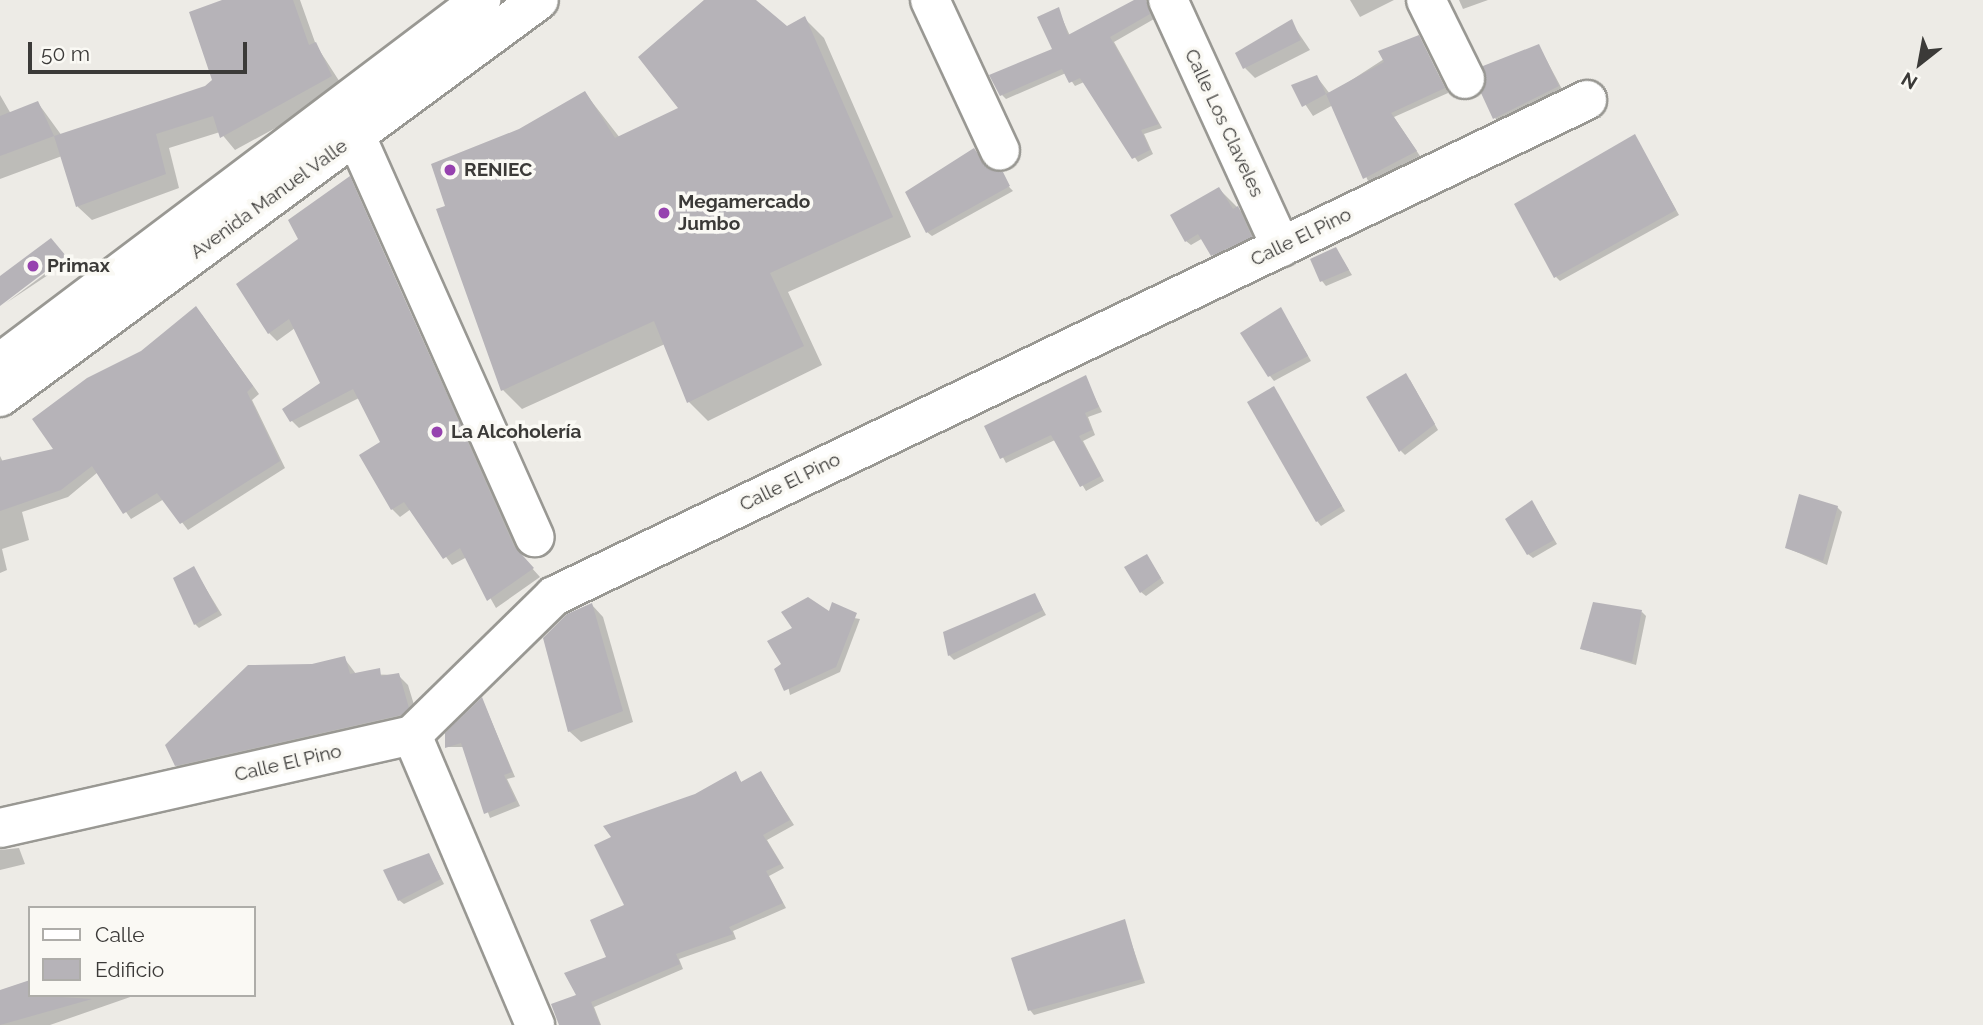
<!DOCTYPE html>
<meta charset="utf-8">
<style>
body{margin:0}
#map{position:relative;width:1983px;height:1025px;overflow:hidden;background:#edebe6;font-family:Raleway,sans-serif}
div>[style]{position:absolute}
.shadow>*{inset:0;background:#0003}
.building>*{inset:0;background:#b6b3b8}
.roads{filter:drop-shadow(2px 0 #999893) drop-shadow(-2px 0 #999893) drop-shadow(0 2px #999893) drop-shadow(0 -2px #999893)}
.minor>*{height:38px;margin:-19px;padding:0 19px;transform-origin:19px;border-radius:19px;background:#fff}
.major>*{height:38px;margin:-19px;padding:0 19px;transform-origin:19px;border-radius:19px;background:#fff}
.dots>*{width:19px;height:19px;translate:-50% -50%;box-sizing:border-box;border:4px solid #faf9f4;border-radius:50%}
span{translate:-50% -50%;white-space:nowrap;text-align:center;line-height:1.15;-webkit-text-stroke:7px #faf9f4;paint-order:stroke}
.street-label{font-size:19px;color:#3b3a38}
.poi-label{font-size:19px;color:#3b3a38;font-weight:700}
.left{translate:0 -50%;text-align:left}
.legend{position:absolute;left:28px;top:906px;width:228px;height:91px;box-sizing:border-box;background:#faf9f4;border:2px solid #aeada9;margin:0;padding:9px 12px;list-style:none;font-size:21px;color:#3b3a38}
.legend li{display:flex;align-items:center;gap:14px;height:35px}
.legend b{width:35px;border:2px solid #aeada9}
.north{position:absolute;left:1885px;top:28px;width:70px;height:70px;-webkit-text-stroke:5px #faf9f4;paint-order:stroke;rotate:211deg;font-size:19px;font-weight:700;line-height:28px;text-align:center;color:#3b3a38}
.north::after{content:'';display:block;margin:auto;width:24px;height:32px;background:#3b3a38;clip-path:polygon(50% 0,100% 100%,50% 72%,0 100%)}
.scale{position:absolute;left:28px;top:42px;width:219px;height:32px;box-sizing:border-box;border:4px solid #3b3a38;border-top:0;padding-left:9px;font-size:21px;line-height:24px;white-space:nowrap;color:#3b3a38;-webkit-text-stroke:5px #faf9f4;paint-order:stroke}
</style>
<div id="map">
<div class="shadow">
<i style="clip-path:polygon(231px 0,300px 0,316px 45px,345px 90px,235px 150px,220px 132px,169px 148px,179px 188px,92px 220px,78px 207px,62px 156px,0 179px,0 95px,11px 114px,38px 103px,62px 136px,206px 88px,214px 80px)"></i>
<i style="clip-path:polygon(704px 0,753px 0,787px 28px,804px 18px,824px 38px,911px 237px,788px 292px,822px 365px,708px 421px,689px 402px,665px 344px,522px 409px,503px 390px,447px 207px,520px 130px,585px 93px,620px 138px,681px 109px)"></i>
<i style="clip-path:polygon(1138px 0,1150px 0,1154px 19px,1114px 42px,1162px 128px,1144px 134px,1153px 154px,1138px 162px,1084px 82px,1075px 86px,1066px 73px,1006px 99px,1002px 95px,1055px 50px,1058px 9px,1070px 36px)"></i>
<i style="clip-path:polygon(1350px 0,1394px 0,1360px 17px)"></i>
<i style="clip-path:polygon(1459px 0,1488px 0,1463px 9px)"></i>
<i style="clip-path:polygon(1291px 22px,1310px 50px,1255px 78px,1245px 68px)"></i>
<i style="clip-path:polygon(1418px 37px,1448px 93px,1394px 117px,1420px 156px,1369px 183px,1333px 105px,1313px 116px,1293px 86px,1317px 77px,1330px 94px)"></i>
<i style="clip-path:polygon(1539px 46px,1563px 91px,1499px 123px,1495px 118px)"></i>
<i style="clip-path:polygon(1635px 136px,1679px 215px,1560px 281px,1556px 277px)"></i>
<i style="clip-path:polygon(974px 150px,1013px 191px,932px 236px,927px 232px)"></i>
<i style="clip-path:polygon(349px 178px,521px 556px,540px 577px,496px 608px,467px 557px,452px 565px,411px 509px,400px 517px,392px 509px,383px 442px,359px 398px,299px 428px,291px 420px,323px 383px,295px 328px,277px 341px,269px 333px,300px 240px)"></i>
<i style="clip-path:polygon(1219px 189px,1242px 212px,1255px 241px,1217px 260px,1203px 238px,1191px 245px,1186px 241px)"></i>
<i style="clip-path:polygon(1336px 249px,1352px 275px,1326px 286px,1322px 281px)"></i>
<i style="clip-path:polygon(66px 258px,69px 261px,6px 303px)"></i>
<i style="clip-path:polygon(1281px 309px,1311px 361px,1274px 381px,1270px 376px)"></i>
<i style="clip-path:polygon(202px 315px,259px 394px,252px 400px,285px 468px,188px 530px,164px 499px,131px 519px,98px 472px,68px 497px,22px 512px,29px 540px,2px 549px,7px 570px,0 573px,0 456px,3px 462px,55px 450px,142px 352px)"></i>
<i style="clip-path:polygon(1085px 378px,1102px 412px,1088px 417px,1095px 435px,1083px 441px,1104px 481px,1086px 491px,1055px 440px,1006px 463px,987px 427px)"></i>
<i style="clip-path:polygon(1410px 380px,1438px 430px,1405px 455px,1401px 451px)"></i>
<i style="clip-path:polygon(1273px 388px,1345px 511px,1321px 526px,1317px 521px)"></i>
<i style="clip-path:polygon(1532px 502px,1557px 544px,1533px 558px,1528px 554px)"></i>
<i style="clip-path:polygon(1837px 507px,1842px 512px,1827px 565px,1787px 548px)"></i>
<i style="clip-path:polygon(1147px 556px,1164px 583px,1146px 596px,1141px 592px)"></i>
<i style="clip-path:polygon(194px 569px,222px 615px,199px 628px,195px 624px)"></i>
<i style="clip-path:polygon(1035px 595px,1046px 615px,954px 660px,949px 655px,945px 633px)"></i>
<i style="clip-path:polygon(592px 605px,603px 617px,633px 722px,581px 742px,569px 731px)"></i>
<i style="clip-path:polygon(1642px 612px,1646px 616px,1636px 665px,1582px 649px)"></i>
<i style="clip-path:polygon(830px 614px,860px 619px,840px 672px,790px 695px,783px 664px)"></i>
<i style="clip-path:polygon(344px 658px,356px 674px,398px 675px,408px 685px,418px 718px,186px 775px,176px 765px,312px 666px)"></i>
<i style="clip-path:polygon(482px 699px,515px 777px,507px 779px,520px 806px,490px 818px,464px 747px,447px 747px)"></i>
<i style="clip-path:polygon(735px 773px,742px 783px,761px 773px,794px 825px,767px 840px,784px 868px,769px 876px,786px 908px,733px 931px,736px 939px,679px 959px,683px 969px,594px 1007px,601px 1025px,560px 1025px,609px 958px,626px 906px,696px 795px)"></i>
<i style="clip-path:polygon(19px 848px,25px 864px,0 870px,0 850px)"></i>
<i style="clip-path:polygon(429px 855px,444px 884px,404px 904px,399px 900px)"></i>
<i style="clip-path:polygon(1124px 921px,1145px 983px,1034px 1015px,1030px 1010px)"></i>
<i style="clip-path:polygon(0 992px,30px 995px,136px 995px,50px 1025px,0 1025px)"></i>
</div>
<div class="building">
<i style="clip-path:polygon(222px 0,293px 0,309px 45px,316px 42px,332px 76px,220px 138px,213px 116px,156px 134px,166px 174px,76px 207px,54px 136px,205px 86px,212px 80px,189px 12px)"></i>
<i style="clip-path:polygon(704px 0,756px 0,787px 26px,805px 16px,893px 217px,770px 273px,804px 346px,687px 403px,654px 321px,501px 391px,436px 209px,445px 206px,431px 164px,519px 129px,585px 91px,615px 138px,678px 108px,638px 57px)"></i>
<i style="clip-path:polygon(1134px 0,1146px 0,1150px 14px,1110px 37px,1159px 124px,1141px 130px,1150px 150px,1132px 159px,1080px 78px,1069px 83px,1062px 69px,1000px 96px,989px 75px,1052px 49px,1037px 17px,1059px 7px,1068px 35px)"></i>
<i style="clip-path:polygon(1292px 19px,1301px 40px,1243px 69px,1235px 53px)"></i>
<i style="clip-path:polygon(1419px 35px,1445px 88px,1391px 113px,1417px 151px,1363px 179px,1326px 94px,1384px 62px,1378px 51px)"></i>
<i style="clip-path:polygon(1539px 44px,1559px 86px,1493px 119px,1481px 93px,1483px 66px)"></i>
<i style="clip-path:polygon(1317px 75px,1326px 94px,1302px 107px,1291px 85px)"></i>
<i style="clip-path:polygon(38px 101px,54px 136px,0 156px,0 116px)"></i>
<i style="clip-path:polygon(1635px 134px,1676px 210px,1554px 278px,1514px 204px)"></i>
<i style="clip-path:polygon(974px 148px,987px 168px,1003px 172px,1010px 186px,926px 233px,905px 192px)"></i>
<i style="clip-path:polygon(350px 176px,514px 546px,534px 568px,487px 601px,460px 548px,443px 559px,404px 502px,391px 510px,359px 455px,380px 442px,353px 389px,290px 422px,282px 409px,320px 383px,289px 319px,268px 334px,236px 284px,298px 239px,288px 220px)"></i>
<i style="clip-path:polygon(1219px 187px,1233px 209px,1238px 206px,1252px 237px,1211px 256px,1198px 234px,1185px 242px,1170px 215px)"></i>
<i style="clip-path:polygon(51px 238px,66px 256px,0 306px,0 276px)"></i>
<i style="clip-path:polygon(1336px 247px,1349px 270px,1320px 282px,1310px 259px)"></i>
<i style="clip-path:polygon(196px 306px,253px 386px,247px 392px,280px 461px,180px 524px,157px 493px,123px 514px,92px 466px,61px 490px,0 511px,0 461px,53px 449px,32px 419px,87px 378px,141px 351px)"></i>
<i style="clip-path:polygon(1281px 307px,1308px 356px,1268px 377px,1240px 333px)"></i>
<i style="clip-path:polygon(1406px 373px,1435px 424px,1399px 452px,1366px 397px)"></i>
<i style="clip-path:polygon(1086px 375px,1099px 407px,1085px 413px,1092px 430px,1079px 436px,1101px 476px,1080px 487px,1051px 435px,1000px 459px,984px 426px)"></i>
<i style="clip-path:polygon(1274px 386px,1342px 506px,1316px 522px,1247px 402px)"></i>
<i style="clip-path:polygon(1799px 494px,1838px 506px,1823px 561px,1785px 548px)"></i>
<i style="clip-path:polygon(1532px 500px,1554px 540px,1527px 555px,1505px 519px)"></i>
<i style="clip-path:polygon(1147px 554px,1161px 578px,1140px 593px,1124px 567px)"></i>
<i style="clip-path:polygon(194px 566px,218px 611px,194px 625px,173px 578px)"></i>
<i style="clip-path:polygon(1035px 593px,1043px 610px,948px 656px,943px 632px)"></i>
<i style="clip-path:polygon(808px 597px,829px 611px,832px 602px,857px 613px,836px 667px,784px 691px,774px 669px,781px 664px,767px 641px,792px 628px,781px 612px)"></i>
<i style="clip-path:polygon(1593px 602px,1642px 610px,1632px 662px,1580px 649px)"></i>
<i style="clip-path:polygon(592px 603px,623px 711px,568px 732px,543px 638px,567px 614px)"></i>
<i style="clip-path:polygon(345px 656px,350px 674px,380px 668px,381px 676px,399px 673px,409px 708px,401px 715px,175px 766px,165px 745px,248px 665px,312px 664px)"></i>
<i style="clip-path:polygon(482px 697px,512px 772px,504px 775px,516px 801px,484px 814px,461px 743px,445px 748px,445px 733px)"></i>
<i style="clip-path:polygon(736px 771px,741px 782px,761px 771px,790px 820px,763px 835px,781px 864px,766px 871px,783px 903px,729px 927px,733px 934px,676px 954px,680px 964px,591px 1002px,600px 1025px,559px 1025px,551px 1004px,576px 995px,564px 973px,606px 957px,590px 920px,624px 905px,594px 845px,611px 837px,603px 826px,695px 794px)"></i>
<i style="clip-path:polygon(429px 853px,441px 879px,398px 901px,383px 870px)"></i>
<i style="clip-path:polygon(1125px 919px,1142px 979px,1028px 1011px,1011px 958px)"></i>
<i style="clip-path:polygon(30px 980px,30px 995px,92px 999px,0 1025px,0 990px)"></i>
</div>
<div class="roads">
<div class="minor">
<i style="left:930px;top:0;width:166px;rotate:65.1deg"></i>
<i style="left:1168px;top:0;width:272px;rotate:65.4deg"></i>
<i style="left:1426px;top:0;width:88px;rotate:63.7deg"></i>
<i style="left:343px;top:107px;width:471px;rotate:66deg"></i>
<i style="left:412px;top:735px;width:315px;rotate:67deg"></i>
<i style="left:0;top:828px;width:422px;rotate:-12.7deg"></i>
<i style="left:412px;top:735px;width:199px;rotate:-44.4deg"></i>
<i style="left:554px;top:596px;width:1146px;rotate:-25.65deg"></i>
</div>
<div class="major">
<i style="left:0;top:363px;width:603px;rotate:-37.04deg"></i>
<i style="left:0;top:397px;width:669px;rotate:-36.37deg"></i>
</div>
</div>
<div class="dots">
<i style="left:450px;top:170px;background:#9642af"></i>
<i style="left:664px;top:213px;background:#9642af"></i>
<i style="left:33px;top:266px;background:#9642af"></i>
<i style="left:437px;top:432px;background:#9642af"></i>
</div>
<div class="street-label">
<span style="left:1224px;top:123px;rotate:65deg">Calle Los Claveles</span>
<span style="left:269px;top:199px;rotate:-36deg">Avenida Manuel Valle</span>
<span style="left:1301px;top:237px;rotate:-26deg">Calle El Pino</span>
<span style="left:790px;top:482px;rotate:-26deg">Calle El Pino</span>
<span style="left:288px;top:763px;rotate:-13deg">Calle El Pino</span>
</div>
<div class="poi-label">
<span class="left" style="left:464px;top:170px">RENIEC</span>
<span class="left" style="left:678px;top:213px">Megamercado<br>Jumbo</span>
<span class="left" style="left:47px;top:266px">Primax</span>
<span class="left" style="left:451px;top:432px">La Alcoholería</span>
</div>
<ul class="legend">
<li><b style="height:9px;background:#fff"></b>Calle</li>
<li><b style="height:19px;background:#b6b3b8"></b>Edificio</li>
</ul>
<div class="north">N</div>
<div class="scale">50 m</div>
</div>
